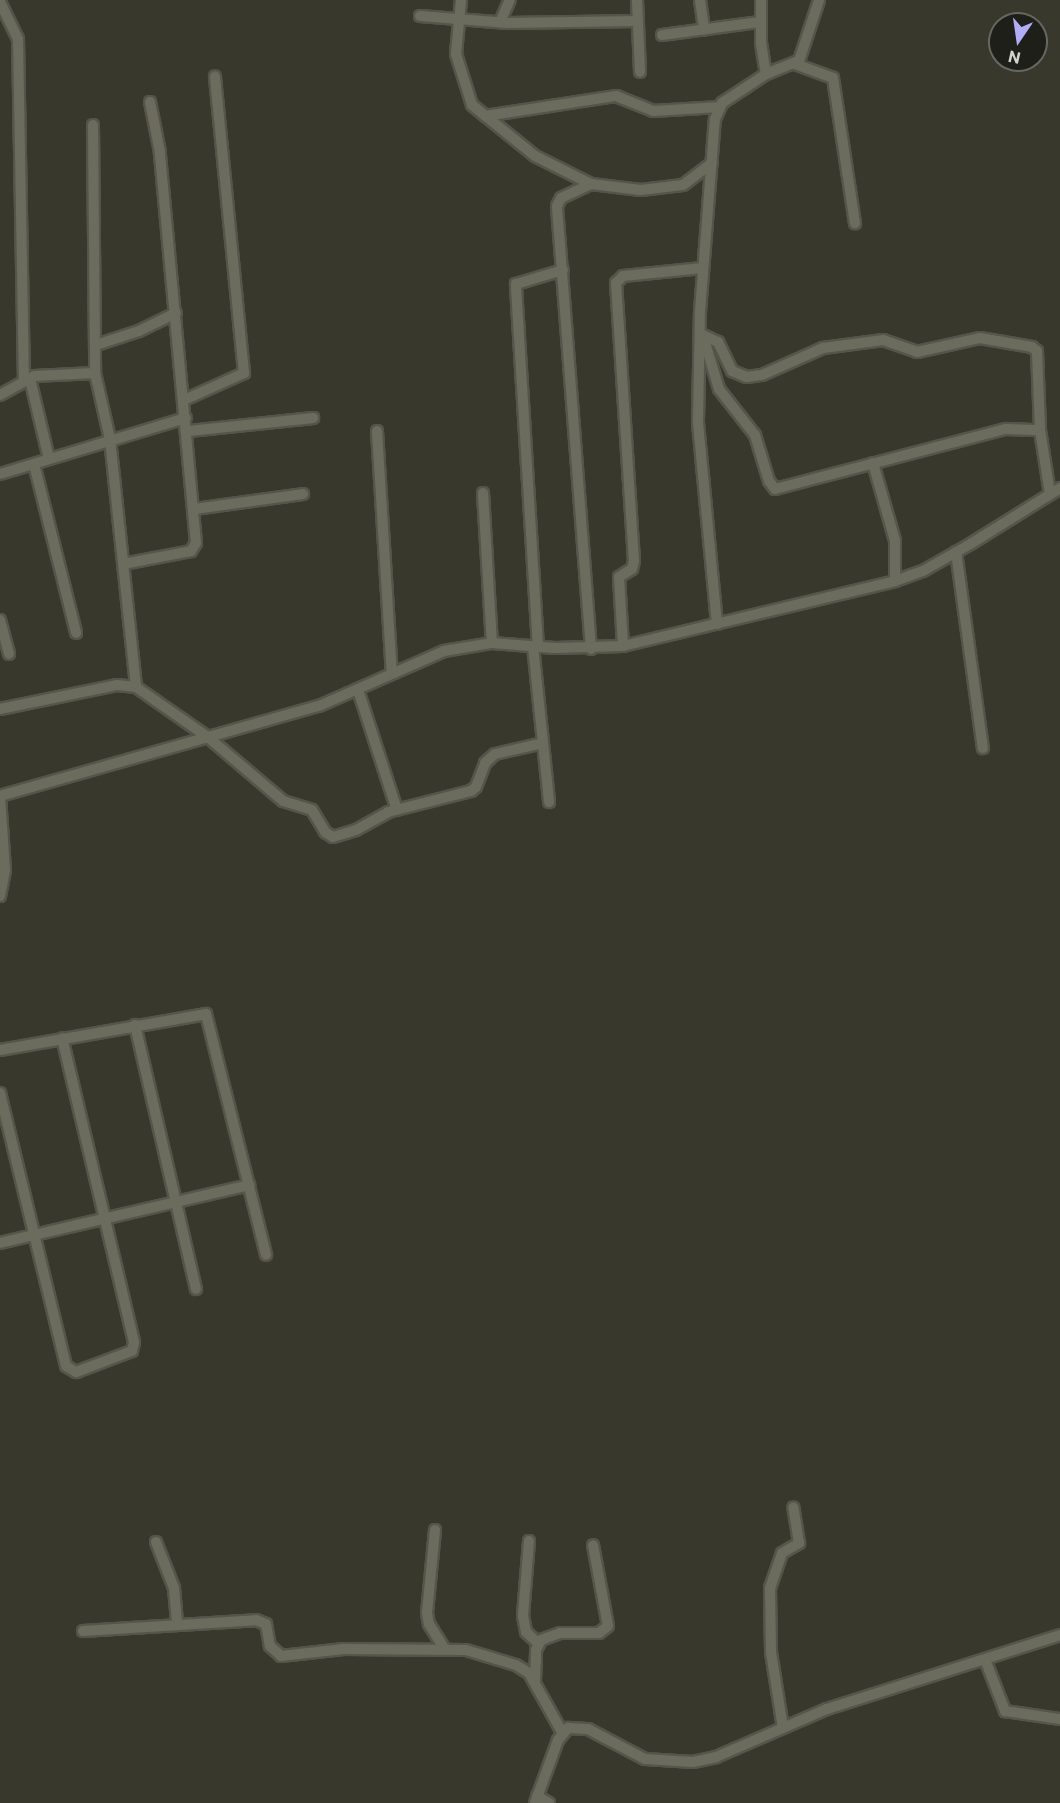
<!DOCTYPE html>
<style>
body{margin:0}
#map{position:relative;width:1060px;height:1803px;overflow:hidden;background:#38382c;font-family:Commissioner,sans-serif}
div>[style]{position:absolute}
.roads{filter:drop-shadow(2px 0 #56554b) drop-shadow(-2px 0 #56554b) drop-shadow(0 2px #56554b) drop-shadow(0 -2px #56554b)}
.minor>*{height:10px;margin:-5px;padding:0 5px;transform-origin:5px;border-radius:5px;background:#6c6c5e}
span{translate:-50% -50%;white-space:nowrap;text-align:center;line-height:1.15;-webkit-text-stroke:6px #1f1f19;paint-order:stroke}
.north{position:absolute;left:988px;top:12px;width:60px;height:60px;box-sizing:border-box;background:#1f1f19;border:2px solid #676761;border-radius:50%;rotate:193deg;font-size:16px;font-weight:700;line-height:24px;text-align:center;color:#d3d3cc}
.north::after{content:'';display:block;margin:auto;width:21px;height:27px;background:#b2adf9;clip-path:polygon(50% 0,100% 100%,50% 72%,0 100%)}
</style>
<div id="map">
<div class="roads">
<div class="minor">
<i style="left:461px;top:0;width:54px;rotate:95.3deg"></i>
<i style="left:456px;top:54px;width:53px;rotate:72.6deg"></i>
<i style="left:472px;top:105px;width:81px;rotate:39deg"></i>
<i style="left:535px;top:156px;width:63px;rotate:26.6deg"></i>
<i style="left:637px;top:0;width:72px;rotate:87.6deg"></i>
<i style="left:700px;top:0;width:30px;rotate:82deg"></i>
<i style="left:761px;top:0;width:43px;rotate:90deg"></i>
<i style="left:761px;top:43px;width:31px;rotate:81deg"></i>
<i style="left:0;top:2px;width:41px;rotate:64.1deg"></i>
<i style="left:18px;top:39px;width:343px;rotate:89deg"></i>
<i style="left:420px;top:16px;width:88px;rotate:4.5deg"></i>
<i style="left:508px;top:23px;width:129px;rotate:-0.9deg"></i>
<i style="left:500px;top:22px;width:24px;rotate:-66deg"></i>
<i style="left:662px;top:35px;width:99px;rotate:-7.6deg"></i>
<i style="left:795px;top:64px;width:40px;rotate:20.2deg"></i>
<i style="left:833px;top:78px;width:147px;rotate:81.4deg"></i>
<i style="left:485px;top:116px;width:133px;rotate:-8.7deg"></i>
<i style="left:616px;top:96px;width:40px;rotate:22deg"></i>
<i style="left:653px;top:111px;width:67px;rotate:-3.4deg"></i>
<i style="left:93px;top:125px;width:248px;rotate:89.5deg"></i>
<i style="left:95px;top:373px;width:68px;rotate:77.2deg"></i>
<i style="left:110px;top:439px;width:249px;rotate:84deg"></i>
<i style="left:703px;top:335px;width:17px;rotate:25deg"></i>
<i style="left:718px;top:342px;width:32px;rotate:64deg"></i>
<i style="left:732px;top:371px;width:16px;rotate:22deg"></i>
<i style="left:747px;top:377px;width:15px;rotate:-8deg"></i>
<i style="left:762px;top:375px;width:67px;rotate:-23.9deg"></i>
<i style="left:823px;top:348px;width:61px;rotate:-7.6deg"></i>
<i style="left:883px;top:340px;width:36px;rotate:19deg"></i>
<i style="left:917px;top:352px;width:65px;rotate:-12.5deg"></i>
<i style="left:980px;top:338px;width:53px;rotate:9.8deg"></i>
<i style="left:1032px;top:347px;width:6px;rotate:39deg"></i>
<i style="left:1037px;top:351px;width:79px;rotate:87.8deg"></i>
<i style="left:1040px;top:430px;width:65px;rotate:81.1deg"></i>
<i style="left:703px;top:336px;width:55px;rotate:73.2deg"></i>
<i style="left:719px;top:389px;width:58px;rotate:52deg"></i>
<i style="left:755px;top:435px;width:48px;rotate:73.1deg"></i>
<i style="left:769px;top:481px;width:10px;rotate:53deg"></i>
<i style="left:775px;top:489px;width:239px;rotate:-14.6deg"></i>
<i style="left:1006px;top:429px;width:34px;rotate:2deg"></i>
<i style="left:96px;top:345px;width:45px;rotate:-18deg"></i>
<i style="left:139px;top:331px;width:41px;rotate:-25.9deg"></i>
<i style="left:30px;top:379px;width:82px;rotate:76.6deg"></i>
<i style="left:0;top:395px;width:39px;rotate:-29deg"></i>
<i style="left:34px;top:376px;width:61px;rotate:-2.8deg"></i>
<i style="left:184px;top:400px;width:66px;rotate:-24.2deg"></i>
<i style="left:244px;top:373px;width:298px;rotate:-95.6deg"></i>
<i style="left:189px;top:431px;width:125px;rotate:-6deg"></i>
<i style="left:377px;top:431px;width:243px;rotate:86.5deg"></i>
<i style="left:873px;top:463px;width:81px;rotate:74.2deg"></i>
<i style="left:895px;top:541px;width:40px;rotate:90deg"></i>
<i style="left:34px;top:464px;width:174px;rotate:76deg"></i>
<i style="left:0;top:474px;width:194px;rotate:-16.8deg"></i>
<i style="left:483px;top:493px;width:150px;rotate:86.6deg"></i>
<i style="left:194px;top:509px;width:110px;rotate:-7.8deg"></i>
<i style="left:956px;top:552px;width:198px;rotate:82.2deg"></i>
<i style="left:123px;top:564px;width:69px;rotate:-10.8deg"></i>
<i style="left:191px;top:551px;width:9px;rotate:-58deg"></i>
<i style="left:196px;top:543px;width:393px;rotate:-95.3deg"></i>
<i style="left:160px;top:152px;width:51px;rotate:-101.3deg"></i>
<i style="left:0;top:620px;width:35px;rotate:75deg"></i>
<i style="left:717px;top:624px;width:203px;rotate:-95.4deg"></i>
<i style="left:698px;top:422px;width:110px;rotate:-89deg"></i>
<i style="left:700px;top:312px;width:194px;rotate:-85.6deg"></i>
<i style="left:715px;top:119px;width:17px;rotate:-66deg"></i>
<i style="left:722px;top:103px;width:53px;rotate:-33.4deg"></i>
<i style="left:766px;top:74px;width:35px;rotate:-22deg"></i>
<i style="left:799px;top:61px;width:64px;rotate:-71.8deg"></i>
<i style="left:533px;top:646px;width:157px;rotate:84.1deg"></i>
<i style="left:623px;top:646px;width:69px;rotate:-93.3deg"></i>
<i style="left:619px;top:577px;width:15px;rotate:-32deg"></i>
<i style="left:632px;top:569px;width:8px;rotate:-76deg"></i>
<i style="left:634px;top:561px;width:279px;rotate:-93.7deg"></i>
<i style="left:616px;top:283px;width:10px;rotate:-45deg"></i>
<i style="left:623px;top:276px;width:80px;rotate:-5.7deg"></i>
<i style="left:538px;top:647px;width:364px;rotate:-93.5deg"></i>
<i style="left:516px;top:284px;width:49px;rotate:-16.6deg"></i>
<i style="left:591px;top:649px;width:444px;rotate:-94.4deg"></i>
<i style="left:557px;top:206px;width:9px;rotate:-63deg"></i>
<i style="left:561px;top:198px;width:33px;rotate:-25deg"></i>
<i style="left:591px;top:184px;width:50px;rotate:6.8deg"></i>
<i style="left:641px;top:190px;width:42px;rotate:-6.8deg"></i>
<i style="left:683px;top:185px;width:36px;rotate:-37deg"></i>
<i style="left:358px;top:690px;width:126px;rotate:72deg"></i>
<i style="left:0;top:709px;width:119px;rotate:-11.6deg"></i>
<i style="left:117px;top:685px;width:19px;rotate:6deg"></i>
<i style="left:136px;top:687px;width:89px;rotate:34.9deg"></i>
<i style="left:209px;top:738px;width:97px;rotate:40.4deg"></i>
<i style="left:283px;top:801px;width:30px;rotate:17deg"></i>
<i style="left:312px;top:810px;width:26px;rotate:59deg"></i>
<i style="left:325px;top:832px;width:9px;rotate:32deg"></i>
<i style="left:333px;top:837px;width:24px;rotate:-17deg"></i>
<i style="left:356px;top:830px;width:37px;rotate:-29deg"></i>
<i style="left:388px;top:812px;width:86px;rotate:-14.2deg"></i>
<i style="left:471px;top:791px;width:6px;rotate:-39deg"></i>
<i style="left:476px;top:787px;width:26px;rotate:-69deg"></i>
<i style="left:485px;top:763px;width:13px;rotate:-42deg"></i>
<i style="left:495px;top:754px;width:49px;rotate:-12.9deg"></i>
<i style="left:0;top:896px;width:26px;rotate:-79deg"></i>
<i style="left:5px;top:870px;width:74px;rotate:-93.9deg"></i>
<i style="left:0;top:796px;width:331px;rotate:-15.8deg"></i>
<i style="left:319px;top:706px;width:137px;rotate:-23.7deg"></i>
<i style="left:444px;top:651px;width:49px;rotate:-9.5deg"></i>
<i style="left:492px;top:643px;width:63px;rotate:4.5deg"></i>
<i style="left:555px;top:648px;width:68px;rotate:-1.7deg"></i>
<i style="left:623px;top:646px;width:280px;rotate:-13.4deg"></i>
<i style="left:895px;top:581px;width:30px;rotate:-20deg"></i>
<i style="left:923px;top:571px;width:56px;rotate:-29.7deg"></i>
<i style="left:972px;top:543px;width:104px;rotate:-32deg"></i>
<i style="left:135px;top:1025px;width:271px;rotate:77deg"></i>
<i style="left:0;top:1050px;width:209px;rotate:-9.9deg"></i>
<i style="left:206px;top:1014px;width:248px;rotate:76deg"></i>
<i style="left:0;top:1093px;width:281px;rotate:76.4deg"></i>
<i style="left:66px;top:1366px;width:12px;rotate:31deg"></i>
<i style="left:76px;top:1372px;width:60px;rotate:-20.6deg"></i>
<i style="left:132px;top:1351px;width:9px;rotate:-77deg"></i>
<i style="left:134px;top:1342px;width:312px;rotate:-103.3deg"></i>
<i style="left:0;top:1243px;width:256px;rotate:-13.1deg"></i>
<i style="left:435px;top:1530px;width:83px;rotate:95.5deg"></i>
<i style="left:427px;top:1613px;width:11px;rotate:80deg"></i>
<i style="left:429px;top:1624px;width:28px;rotate:58deg"></i>
<i style="left:529px;top:1541px;width:75px;rotate:94.6deg"></i>
<i style="left:523px;top:1616px;width:16px;rotate:79deg"></i>
<i style="left:526px;top:1632px;width:16px;rotate:43deg"></i>
<i style="left:156px;top:1542px;width:49px;rotate:68.6deg"></i>
<i style="left:174px;top:1588px;width:37px;rotate:85deg"></i>
<i style="left:83px;top:1631px;width:173px;rotate:-3.6deg"></i>
<i style="left:256px;top:1620px;width:11px;rotate:22deg"></i>
<i style="left:266px;top:1624px;width:22px;rotate:80deg"></i>
<i style="left:270px;top:1646px;width:15px;rotate:42deg"></i>
<i style="left:281px;top:1656px;width:63px;rotate:-6.3deg"></i>
<i style="left:344px;top:1649px;width:122px;rotate:0.5deg"></i>
<i style="left:466px;top:1650px;width:52px;rotate:16.7deg"></i>
<i style="left:516px;top:1665px;width:15px;rotate:32deg"></i>
<i style="left:529px;top:1673px;width:68px;rotate:60.8deg"></i>
<i style="left:986px;top:1662px;width:53px;rotate:68.8deg"></i>
<i style="left:1005px;top:1711px;width:56px;rotate:8.3deg"></i>
<i style="left:535px;top:1681px;width:31px;rotate:-88deg"></i>
<i style="left:536px;top:1650px;width:11px;rotate:-63deg"></i>
<i style="left:541px;top:1640px;width:20px;rotate:-20deg"></i>
<i style="left:560px;top:1633px;width:39px"></i>
<i style="left:599px;top:1633px;width:11px;rotate:-38deg"></i>
<i style="left:608px;top:1626px;width:82px;rotate:-100.5deg"></i>
<i style="left:783px;top:1728px;width:77px;rotate:-99deg"></i>
<i style="left:771px;top:1652px;width:64px;rotate:-90.9deg"></i>
<i style="left:770px;top:1588px;width:37px;rotate:-71deg"></i>
<i style="left:782px;top:1553px;width:20px;rotate:-30deg"></i>
<i style="left:799px;top:1543px;width:36px;rotate:-99deg"></i>
<i style="left:537px;top:1796px;width:14px;rotate:30deg"></i>
<i style="left:535px;top:1803px;width:67px;rotate:-69.9deg"></i>
<i style="left:558px;top:1740px;width:16px;rotate:-50deg"></i>
<i style="left:568px;top:1728px;width:20px;rotate:3deg"></i>
<i style="left:588px;top:1729px;width:64px;rotate:27.8deg"></i>
<i style="left:645px;top:1759px;width:48px;rotate:3.6deg"></i>
<i style="left:693px;top:1762px;width:24px;rotate:-12deg"></i>
<i style="left:716px;top:1757px;width:121px;rotate:-23.4deg"></i>
<i style="left:827px;top:1709px;width:244px;rotate:-17.6deg"></i>
</div>
</div>
<div class="north">N</div>
</div>
